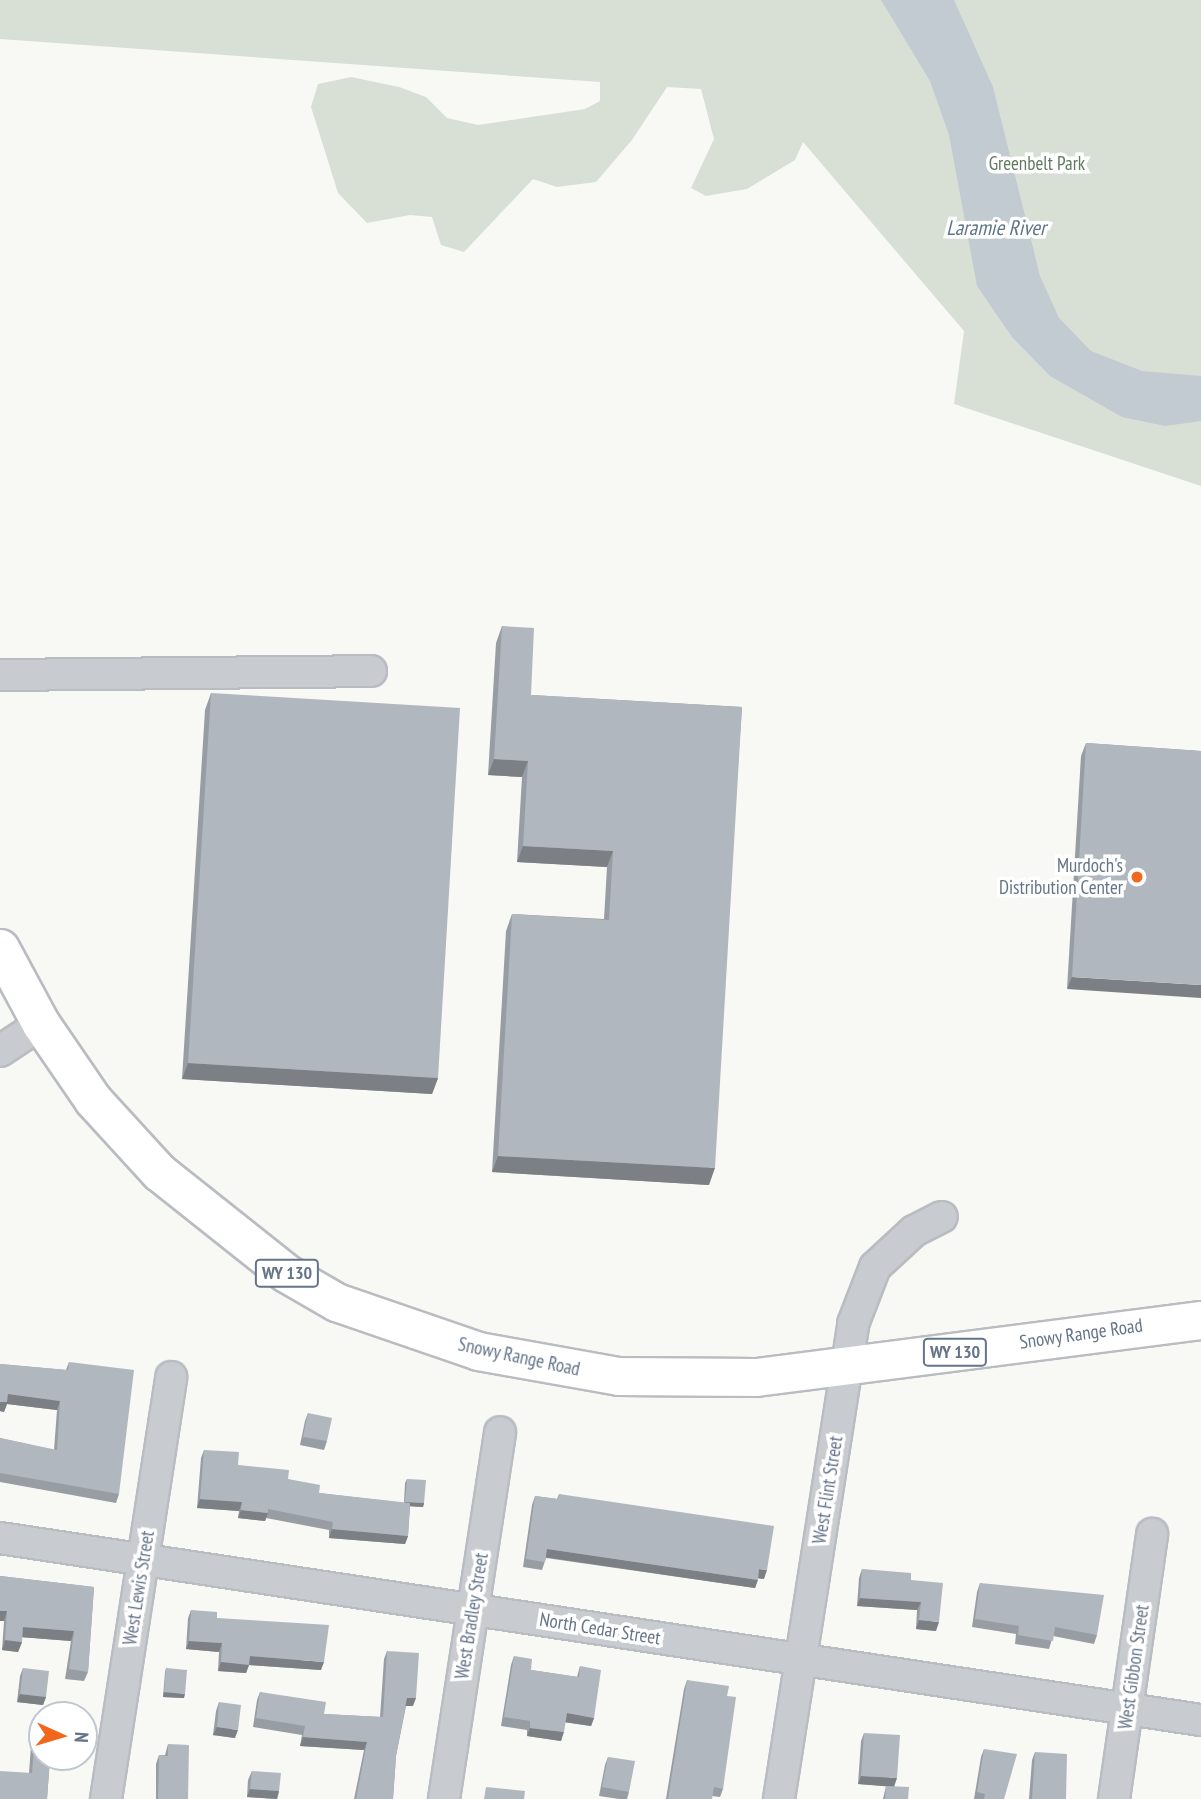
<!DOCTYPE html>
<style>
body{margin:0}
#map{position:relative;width:1201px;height:1799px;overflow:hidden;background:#f8f8f5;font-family:"PT Sans Narrow",sans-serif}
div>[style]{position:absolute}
.green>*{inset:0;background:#d8e0d6}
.water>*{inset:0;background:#c1cbd1}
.roads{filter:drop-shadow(2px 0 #b9bcc1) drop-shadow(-2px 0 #b9bcc1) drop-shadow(0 2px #b9bcc1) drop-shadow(0 -2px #b9bcc1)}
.minor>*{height:30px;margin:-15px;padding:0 15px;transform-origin:15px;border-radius:15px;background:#c8cbcf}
.major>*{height:37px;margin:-18.5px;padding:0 18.5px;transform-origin:18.5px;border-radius:18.5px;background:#fff}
.wall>*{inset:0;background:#989da3}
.shaded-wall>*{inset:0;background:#7c8085}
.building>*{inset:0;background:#b1b7be}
.dots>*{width:19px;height:19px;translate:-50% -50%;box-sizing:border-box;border:4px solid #fff;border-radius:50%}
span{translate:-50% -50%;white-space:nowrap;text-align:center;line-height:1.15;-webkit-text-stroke:7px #fff;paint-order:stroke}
.shield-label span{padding:2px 5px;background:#fff;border:2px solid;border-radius:5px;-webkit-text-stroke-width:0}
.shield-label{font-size:18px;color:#657488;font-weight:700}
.park-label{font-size:19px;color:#627a60}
.poi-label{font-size:19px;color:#657488}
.right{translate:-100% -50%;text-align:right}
.street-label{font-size:19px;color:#657488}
.water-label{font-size:21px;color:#607684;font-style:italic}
.north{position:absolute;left:28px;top:1701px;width:70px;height:70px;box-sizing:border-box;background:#fff;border:2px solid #c1c7cf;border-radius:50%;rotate:94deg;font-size:19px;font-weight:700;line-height:28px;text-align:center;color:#657488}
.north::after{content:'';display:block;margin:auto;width:24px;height:32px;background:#f1681d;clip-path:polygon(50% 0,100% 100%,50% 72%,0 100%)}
</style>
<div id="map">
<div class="green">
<i style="clip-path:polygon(0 0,1201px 0,1201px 486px,954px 404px,964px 331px,803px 142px,795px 160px,747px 189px,706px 196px,691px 188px,714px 139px,701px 89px,667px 87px,632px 140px,596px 182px,557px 187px,533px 179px,464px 252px,441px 245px,432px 217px,410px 215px,367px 223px,338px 193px,311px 107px,318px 84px,351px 77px,399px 87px,426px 97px,447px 118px,478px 125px,585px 109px,600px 101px,600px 82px,0 39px)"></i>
</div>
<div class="water">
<i style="clip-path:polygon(881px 0,954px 0,993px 87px,1040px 276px,1059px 318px,1091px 351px,1142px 371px,1201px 376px,1201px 421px,1165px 426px,1122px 417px,1050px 376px,1012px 337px,977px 286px,949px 135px,930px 81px)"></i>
</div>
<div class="roads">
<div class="minor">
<i style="left:0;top:675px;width:371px;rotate:-0.6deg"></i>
<i style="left:0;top:1051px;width:49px;rotate:-33.4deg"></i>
<i style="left:0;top:1538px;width:1215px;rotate:8.62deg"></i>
<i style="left:106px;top:1799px;width:427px;rotate:-81.2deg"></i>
<i style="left:444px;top:1799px;width:371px;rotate:-81.3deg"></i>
<i style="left:779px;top:1799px;width:481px;rotate:-81.1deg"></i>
<i style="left:853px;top:1324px;width:61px;rotate:-68.9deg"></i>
<i style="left:875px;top:1267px;width:53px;rotate:-42.7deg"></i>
<i style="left:914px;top:1231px;width:31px;rotate:-27deg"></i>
<i style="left:1114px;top:1799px;width:268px;rotate:-81.8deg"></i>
</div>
<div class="major">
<i style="left:0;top:948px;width:86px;rotate:61.7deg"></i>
<i style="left:41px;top:1024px;width:92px;rotate:55.6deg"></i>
<i style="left:93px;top:1100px;width:98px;rotate:47.5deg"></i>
<i style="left:159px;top:1172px;width:162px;rotate:38.5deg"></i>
<i style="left:286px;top:1273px;width:58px;rotate:30.1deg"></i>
<i style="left:336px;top:1302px;width:150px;rotate:19deg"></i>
<i style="left:478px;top:1351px;width:142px;rotate:10.1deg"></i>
<i style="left:618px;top:1376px;width:138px;rotate:0.4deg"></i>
<i style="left:756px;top:1377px;width:449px;rotate:-7.3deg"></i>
</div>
</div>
<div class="wall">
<i style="clip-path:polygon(502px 626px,531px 695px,742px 707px,709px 1185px,492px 1172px,506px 931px,512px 914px,604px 919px,607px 867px,517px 862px,522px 777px,488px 775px,496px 643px)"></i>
<i style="clip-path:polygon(211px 693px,438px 1078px,432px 1094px,182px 1079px,205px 710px)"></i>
<i style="clip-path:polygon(1086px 743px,1201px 751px,1067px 989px,1081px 756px)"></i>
<i style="clip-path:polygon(69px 1362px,119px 1494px,116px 1503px,0 1482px,0 1438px,54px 1450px,57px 1410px,7px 1404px,4px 1412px,0 1411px,0 1364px,66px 1370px)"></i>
<i style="clip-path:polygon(308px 1413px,327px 1441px,324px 1450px,300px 1445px,305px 1421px)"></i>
<i style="clip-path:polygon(204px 1450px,238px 1465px,288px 1479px,319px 1493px,404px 1503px,405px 1483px,407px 1479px,424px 1503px,423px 1507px,410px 1506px,408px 1536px,405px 1544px,329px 1538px,329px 1530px,266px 1518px,265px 1521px,238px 1518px,239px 1511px,197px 1508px,201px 1458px)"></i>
<i style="clip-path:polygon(559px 1494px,764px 1579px,758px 1578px,755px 1588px,546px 1558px,542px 1570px,523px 1567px,532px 1505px,535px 1496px,557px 1499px)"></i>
<i style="clip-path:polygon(862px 1569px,911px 1580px,936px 1631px,916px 1629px,917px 1610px,857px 1606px,859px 1578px)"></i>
<i style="clip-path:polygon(0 1576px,94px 1587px,88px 1672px,84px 1681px,65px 1679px,71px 1641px,22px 1637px,22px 1642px,18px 1652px,2px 1650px,4px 1621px,0 1621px)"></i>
<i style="clip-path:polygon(980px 1583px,1097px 1635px,1094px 1644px,1053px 1636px,1049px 1649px,1015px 1644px,1016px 1634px,972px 1627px,977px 1592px)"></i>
<i style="clip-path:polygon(191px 1610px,217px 1618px,321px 1670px,249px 1665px,246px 1673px,218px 1671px,219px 1652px,186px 1649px,188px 1618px)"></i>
<i style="clip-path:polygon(387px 1651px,413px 1706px,406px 1706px,396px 1756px,393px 1799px,354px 1799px,364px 1750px,300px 1746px,302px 1735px,253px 1727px,257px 1700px,260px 1692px,324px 1714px,380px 1717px,384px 1659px)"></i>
<i style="clip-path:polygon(514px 1656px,531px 1670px,577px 1677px,580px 1666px,594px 1718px,591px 1726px,565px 1722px,561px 1741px,527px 1736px,527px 1730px,501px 1726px,511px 1665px)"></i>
<i style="clip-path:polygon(23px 1668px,46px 1697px,43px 1705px,17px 1702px,20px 1676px)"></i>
<i style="clip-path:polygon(166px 1668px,184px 1698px,163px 1697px,165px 1672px)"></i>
<i style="clip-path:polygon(687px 1680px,727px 1696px,723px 1789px,720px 1797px,712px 1796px,712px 1799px,666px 1799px,684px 1689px)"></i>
<i style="clip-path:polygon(219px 1702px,235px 1738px,213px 1735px,216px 1711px)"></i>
<i style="clip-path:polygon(36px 1722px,57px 1760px,50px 1759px,47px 1799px,29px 1773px,32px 1732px)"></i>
<i style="clip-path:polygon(864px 1733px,894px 1786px,908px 1799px,883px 1799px,886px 1786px,858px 1784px,861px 1741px)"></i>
<i style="clip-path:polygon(168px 1744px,188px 1799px,156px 1799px,156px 1764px,159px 1755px,165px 1755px)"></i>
<i style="clip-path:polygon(984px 1749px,1004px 1799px,974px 1799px,981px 1757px)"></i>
<i style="clip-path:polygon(1035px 1752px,1066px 1799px,1029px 1799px,1032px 1760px)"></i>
<i style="clip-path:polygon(608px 1757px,629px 1792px,627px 1799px,619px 1799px,599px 1796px,605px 1765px)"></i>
<i style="clip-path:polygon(252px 1771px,279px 1791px,277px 1799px,247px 1797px,248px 1780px)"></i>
</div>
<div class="shaded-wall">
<i style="clip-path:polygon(494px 759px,528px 761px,522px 777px,488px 775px)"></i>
<i style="clip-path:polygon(523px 846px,613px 851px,607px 867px,517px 862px)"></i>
<i style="clip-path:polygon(1072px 977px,1201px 985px,1201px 998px,1067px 989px)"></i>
<i style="clip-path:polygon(188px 1063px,438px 1078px,432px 1094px,182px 1079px)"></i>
<i style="clip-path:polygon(498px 1156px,715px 1168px,709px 1185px,492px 1172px)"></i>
<i style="clip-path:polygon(8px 1394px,60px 1401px,57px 1410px,7px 1404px,4px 1412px,0 1411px,0 1402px)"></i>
<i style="clip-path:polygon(200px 1499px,242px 1502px,239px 1511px,197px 1508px)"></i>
<i style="clip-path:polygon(405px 1502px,424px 1503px,423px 1507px,404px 1506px)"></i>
<i style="clip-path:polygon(241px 1510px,268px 1513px,265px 1521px,238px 1518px)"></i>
<i style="clip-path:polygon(332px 1529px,408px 1536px,405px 1544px,329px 1538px)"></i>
<i style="clip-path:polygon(547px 1549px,758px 1580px,755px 1588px,544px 1557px)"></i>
<i style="clip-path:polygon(759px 1569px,767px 1570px,764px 1579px,756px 1578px)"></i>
<i style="clip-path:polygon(860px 1598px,921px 1602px,917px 1610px,857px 1606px)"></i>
<i style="clip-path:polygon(0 1611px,7px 1611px,4px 1621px,0 1621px)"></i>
<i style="clip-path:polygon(919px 1620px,939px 1622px,936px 1631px,916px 1629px)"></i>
<i style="clip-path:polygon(23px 1627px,74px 1631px,71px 1641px,19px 1637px)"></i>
<i style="clip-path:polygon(5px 1640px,22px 1642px,18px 1652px,2px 1650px)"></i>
<i style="clip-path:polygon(189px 1641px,222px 1643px,219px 1652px,186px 1649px)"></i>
<i style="clip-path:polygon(250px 1656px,324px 1662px,321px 1670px,249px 1665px,246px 1673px,218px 1671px,221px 1662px)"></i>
<i style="clip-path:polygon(164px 1692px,185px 1694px,184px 1698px,163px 1697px)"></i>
<i style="clip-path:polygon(20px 1694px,46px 1697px,43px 1705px,17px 1702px)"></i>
<i style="clip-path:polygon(407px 1698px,416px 1698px,413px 1706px,404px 1706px)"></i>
<i style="clip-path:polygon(567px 1713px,594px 1718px,591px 1726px,563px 1722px)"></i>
<i style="clip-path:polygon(217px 1727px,238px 1730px,235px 1738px,213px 1735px)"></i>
<i style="clip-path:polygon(530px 1728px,564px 1732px,561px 1741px,527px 1736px)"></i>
<i style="clip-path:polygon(303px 1737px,367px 1742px,364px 1750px,300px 1746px)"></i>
<i style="clip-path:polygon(48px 1757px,58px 1757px,57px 1760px,47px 1759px)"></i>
<i style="clip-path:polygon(861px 1776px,897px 1778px,894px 1787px,858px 1784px)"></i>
<i style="clip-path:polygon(250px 1789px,279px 1791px,277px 1799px,247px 1797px)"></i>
</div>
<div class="building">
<i style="clip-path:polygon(502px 626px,534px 628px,531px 695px,742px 707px,715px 1168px,498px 1156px,512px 914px,609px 920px,613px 851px,523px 846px,528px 761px,494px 759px)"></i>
<i style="clip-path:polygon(211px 693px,460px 708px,438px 1078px,188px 1063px)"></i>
<i style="clip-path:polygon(1086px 743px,1201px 751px,1201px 985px,1072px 977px)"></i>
<i style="clip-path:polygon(69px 1362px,134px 1370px,119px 1494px,0 1473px,0 1438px,57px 1450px,60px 1401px,8px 1394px,7px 1402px,0 1402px,0 1364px,68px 1370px)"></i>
<i style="clip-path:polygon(308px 1413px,332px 1418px,327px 1441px,303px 1437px)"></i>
<i style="clip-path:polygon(204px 1450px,239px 1452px,238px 1465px,289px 1470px,288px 1479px,320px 1485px,319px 1493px,410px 1503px,408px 1536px,332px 1529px,333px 1522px,268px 1509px,268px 1513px,241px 1510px,242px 1502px,200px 1499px)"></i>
<i style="clip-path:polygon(407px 1479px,426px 1480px,424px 1503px,405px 1502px)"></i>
<i style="clip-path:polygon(559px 1494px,774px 1526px,767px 1570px,759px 1569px,758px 1580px,547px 1549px,545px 1562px,526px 1559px,535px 1496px,558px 1499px)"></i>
<i style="clip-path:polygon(862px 1569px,911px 1573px,911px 1580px,943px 1583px,939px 1622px,919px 1620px,921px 1602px,860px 1598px)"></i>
<i style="clip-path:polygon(0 1576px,94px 1587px,88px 1672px,69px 1669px,74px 1631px,23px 1627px,22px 1642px,5px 1640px,7px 1611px,0 1611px)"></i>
<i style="clip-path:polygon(980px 1583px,1104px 1595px,1097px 1635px,1055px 1627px,1053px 1641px,1018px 1635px,1019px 1626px,975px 1619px)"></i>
<i style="clip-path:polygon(191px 1610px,217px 1612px,217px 1618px,329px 1625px,324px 1662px,250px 1656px,249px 1665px,221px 1662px,222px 1643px,189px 1641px)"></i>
<i style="clip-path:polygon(387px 1651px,419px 1653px,416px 1698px,407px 1698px,396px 1756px,393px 1799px,356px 1799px,367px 1742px,303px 1737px,305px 1726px,256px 1718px,260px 1692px,326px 1702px,324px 1714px,383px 1717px)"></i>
<i style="clip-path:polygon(514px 1656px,532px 1659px,531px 1670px,579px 1677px,580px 1666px,601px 1670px,594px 1718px,567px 1713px,564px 1732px,530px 1728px,530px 1721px,504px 1717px)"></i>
<i style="clip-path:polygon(23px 1668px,49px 1671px,46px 1697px,20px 1694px)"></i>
<i style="clip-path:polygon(166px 1668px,187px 1670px,185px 1694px,164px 1692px)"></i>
<i style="clip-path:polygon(687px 1680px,729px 1686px,727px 1696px,736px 1697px,723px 1789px,714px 1787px,712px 1799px,668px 1799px)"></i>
<i style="clip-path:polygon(219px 1702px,241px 1705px,238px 1730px,217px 1727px)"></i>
<i style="clip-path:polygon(36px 1722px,42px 1723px,42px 1757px,50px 1757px,47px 1799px,0 1799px,0 1771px,32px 1773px)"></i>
<i style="clip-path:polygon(864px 1733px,900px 1735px,897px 1778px,861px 1776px)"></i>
<i style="clip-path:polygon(168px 1744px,189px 1745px,188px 1799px,158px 1799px,159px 1755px,168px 1756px)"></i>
<i style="clip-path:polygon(984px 1749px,1017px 1754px,1004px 1799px,984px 1799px,985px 1794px,977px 1792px)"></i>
<i style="clip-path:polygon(1035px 1752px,1067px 1754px,1066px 1799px,1032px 1799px)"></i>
<i style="clip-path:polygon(608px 1757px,635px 1761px,629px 1792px,602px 1787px)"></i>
<i style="clip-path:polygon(252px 1771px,281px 1773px,279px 1791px,250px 1789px)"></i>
<i style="clip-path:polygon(886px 1786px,909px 1787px,908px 1799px,885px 1799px)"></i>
<i style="clip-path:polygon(486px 1787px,525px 1791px,524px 1799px,484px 1799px)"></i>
</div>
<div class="dots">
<i style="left:1137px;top:877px;background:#f1681d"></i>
</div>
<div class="shield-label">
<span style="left:287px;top:1273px">WY 130</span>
<span style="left:955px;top:1352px">WY 130</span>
</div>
<div class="park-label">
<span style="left:1037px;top:164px">Greenbelt Park</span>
</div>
<div class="poi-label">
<span class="right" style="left:1123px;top:877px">Murdoch's<br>Distribution Center</span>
</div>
<div class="street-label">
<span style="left:1081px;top:1334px;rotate:-8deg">Snowy Range Road</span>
<span style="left:519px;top:1357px;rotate:12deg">Snowy Range Road</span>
<span style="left:828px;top:1490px;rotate:-81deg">West Flint Street</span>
<span style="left:139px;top:1588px;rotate:-81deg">West Lewis Street</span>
<span style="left:472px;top:1616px;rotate:-81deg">West Bradley Street</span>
<span style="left:600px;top:1629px;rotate:9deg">North Cedar Street</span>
<span style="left:1134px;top:1667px;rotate:-82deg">West Gibbon Street</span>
</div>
<div class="water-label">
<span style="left:996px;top:228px">Laramie River</span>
</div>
<div class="north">N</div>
</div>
